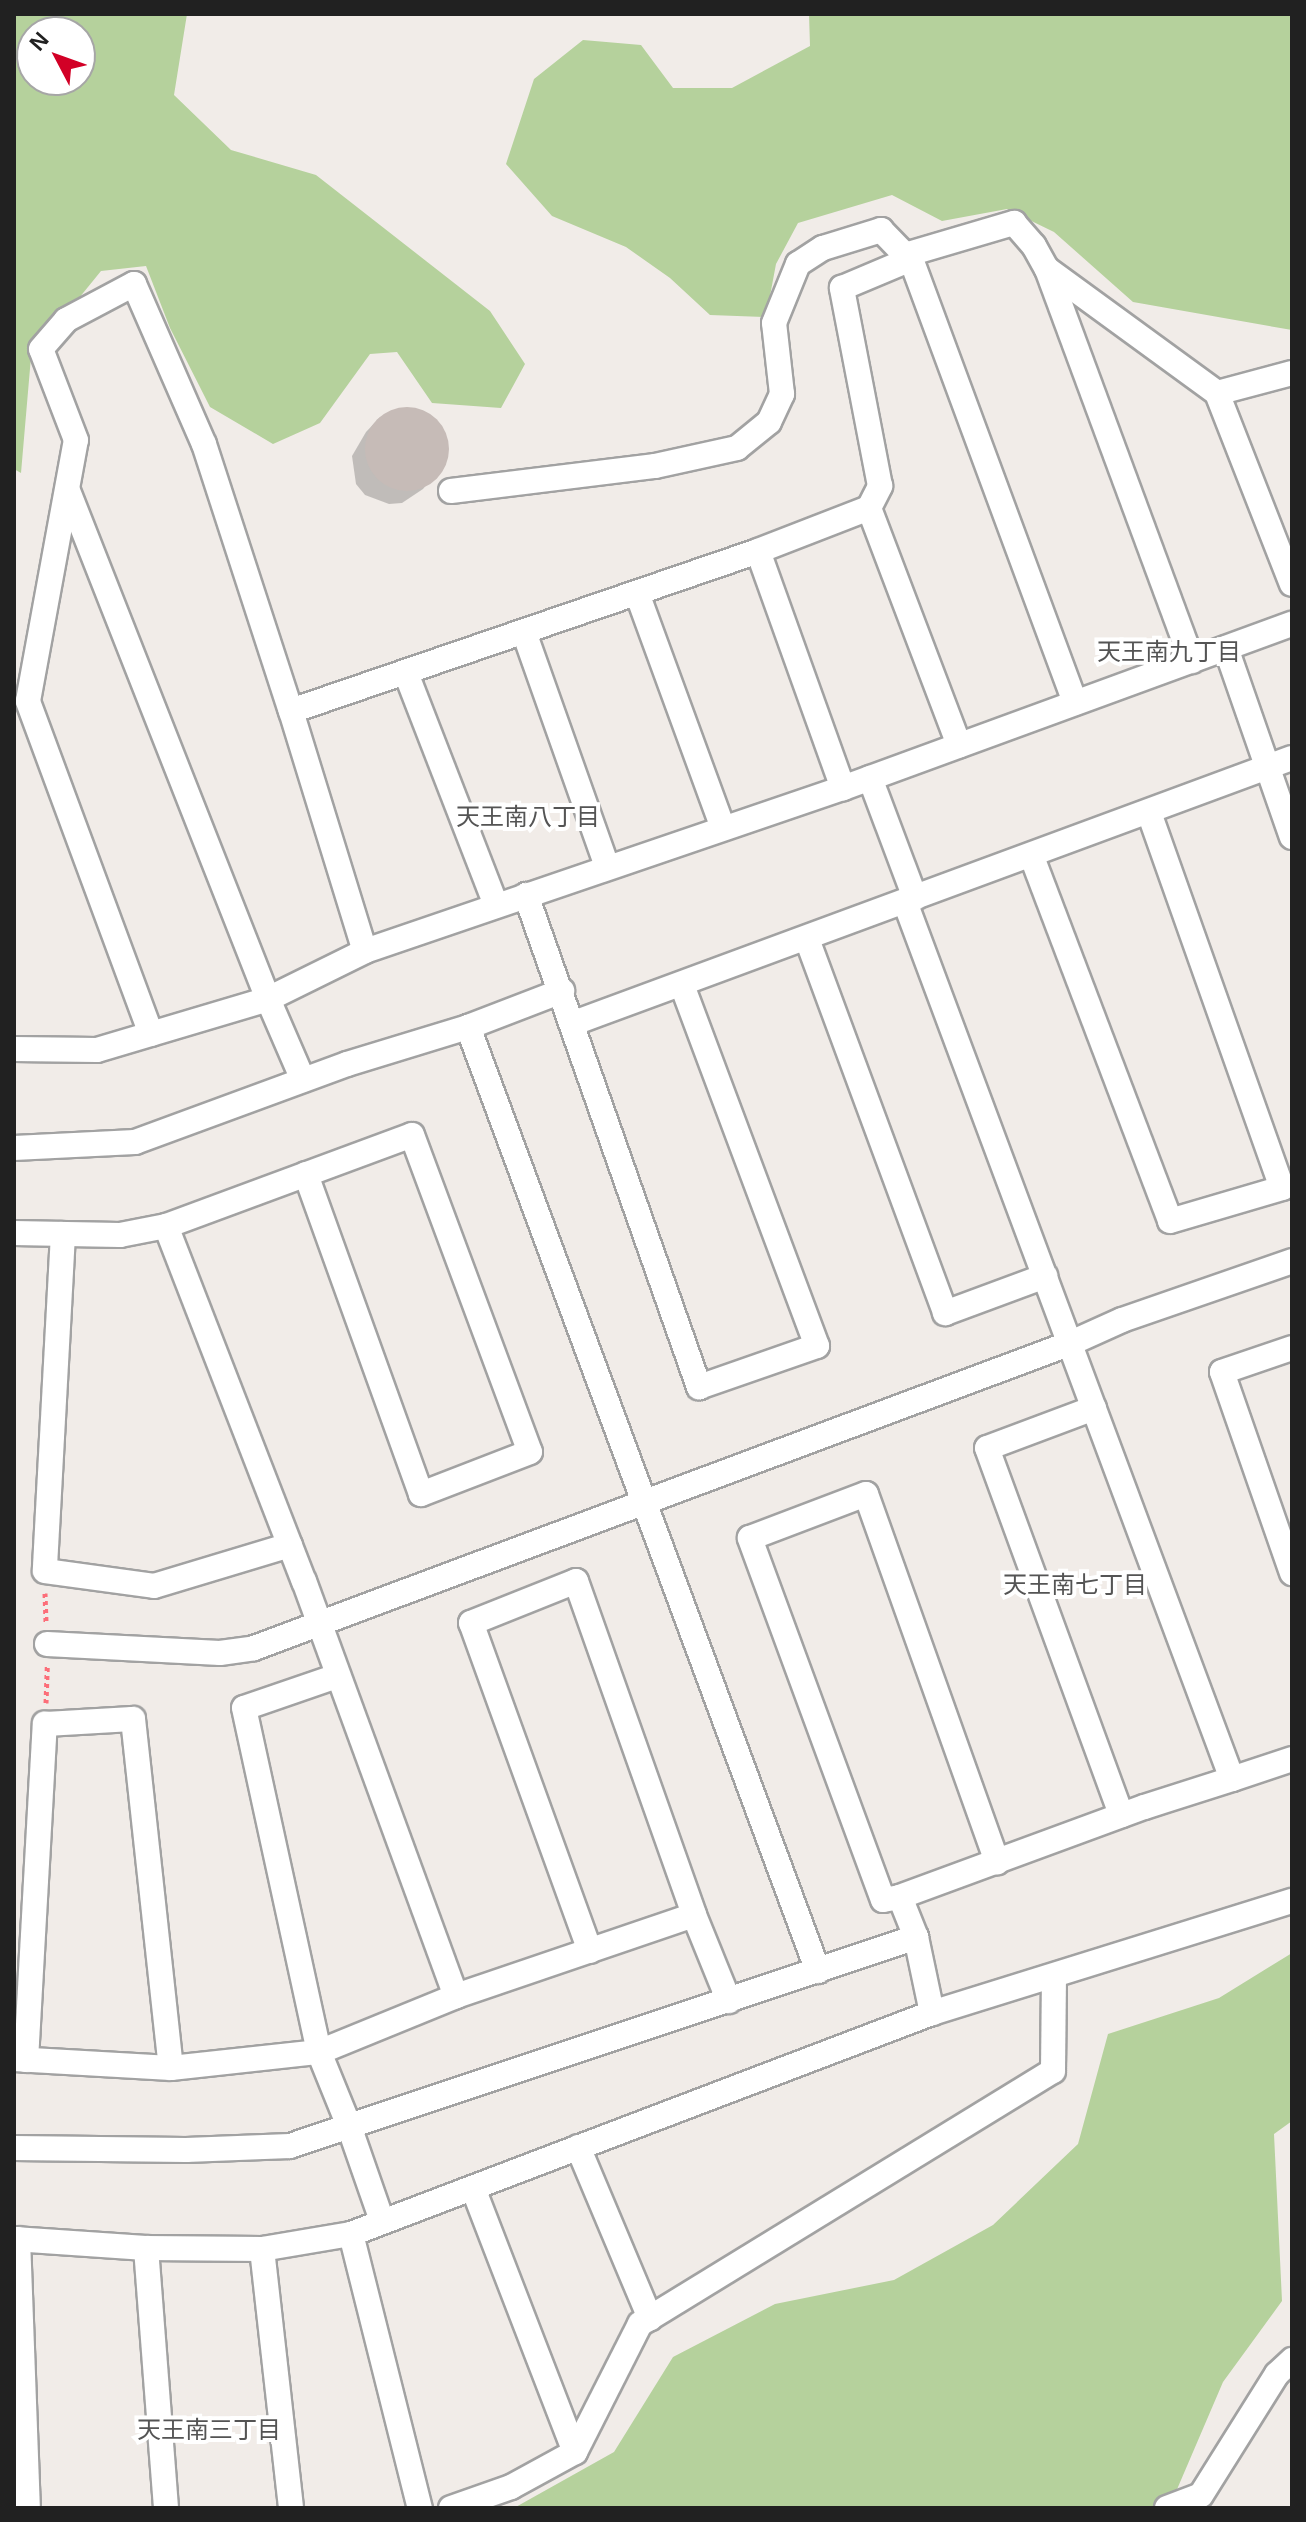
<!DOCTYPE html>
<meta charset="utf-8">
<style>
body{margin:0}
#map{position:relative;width:1306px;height:2522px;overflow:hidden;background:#f1ece8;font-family:Arial,"Noto Sans JP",sans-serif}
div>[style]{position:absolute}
.forest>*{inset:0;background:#b5d19c}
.shadow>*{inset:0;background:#0003}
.building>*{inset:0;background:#c6bbb7}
.round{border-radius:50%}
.path>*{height:5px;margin-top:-2.5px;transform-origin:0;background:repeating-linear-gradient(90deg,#fc6e79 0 4px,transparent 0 8px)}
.roads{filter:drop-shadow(2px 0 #a2a2a2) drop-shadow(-2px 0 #a2a2a2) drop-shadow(0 2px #a2a2a2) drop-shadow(0 -2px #a2a2a2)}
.minor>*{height:24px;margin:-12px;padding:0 12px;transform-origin:12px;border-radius:12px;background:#fff}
span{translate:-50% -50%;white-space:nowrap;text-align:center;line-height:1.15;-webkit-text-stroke:8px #fff;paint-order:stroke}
.neighbourhood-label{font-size:24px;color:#545454}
.frame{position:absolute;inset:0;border:16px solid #212121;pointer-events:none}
.north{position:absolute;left:16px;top:16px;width:80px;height:80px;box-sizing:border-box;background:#fff;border:2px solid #a6a6a6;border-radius:50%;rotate:311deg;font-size:22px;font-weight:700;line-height:32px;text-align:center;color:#212121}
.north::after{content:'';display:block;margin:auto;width:28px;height:36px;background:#d20026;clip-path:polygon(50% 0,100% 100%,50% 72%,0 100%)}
</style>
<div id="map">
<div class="forest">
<i style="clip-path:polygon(evenodd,14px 14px,187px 14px,174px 95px,231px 150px,316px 175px,490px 311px,525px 364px,501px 408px,432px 403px,397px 352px,370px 354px,320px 423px,273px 444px,210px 407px,170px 328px,146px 266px,101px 271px,31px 357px,21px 473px,14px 469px,14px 14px,32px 32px,80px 32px,80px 80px,32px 80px,32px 32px)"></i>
<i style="clip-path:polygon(809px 14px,1292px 14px,1292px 330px,1133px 302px,1054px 232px,1007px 209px,942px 221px,892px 195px,798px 223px,776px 264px,766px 317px,710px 315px,670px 278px,626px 247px,552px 216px,506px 164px,534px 79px,583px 40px,641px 45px,673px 88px,732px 88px,810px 46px)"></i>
<i style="clip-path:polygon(1292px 1953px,1292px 2121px,1274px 2134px,1282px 2301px,1223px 2382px,1169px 2508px,514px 2508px,614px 2452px,673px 2357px,775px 2304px,894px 2280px,993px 2225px,1078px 2144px,1108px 2034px,1219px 1998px)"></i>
</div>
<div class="shadow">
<i style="clip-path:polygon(407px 408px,433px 417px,446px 438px,444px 463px,423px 489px,402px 503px,389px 504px,365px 495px,356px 484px,352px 456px,366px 432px,380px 417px)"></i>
</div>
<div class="building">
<i class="round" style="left:365px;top:407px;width:84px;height:84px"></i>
</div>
<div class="path">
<i style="left:45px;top:1593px;width:30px;rotate:88deg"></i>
<i style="left:46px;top:1703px;width:38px;rotate:-88deg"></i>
</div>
<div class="roads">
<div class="minor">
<i style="left:911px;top:259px;width:473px;rotate:69.7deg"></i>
<i style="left:1047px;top:269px;width:210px;rotate:36.1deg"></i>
<i style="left:1217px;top:393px;width:78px;rotate:-14.9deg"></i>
<i style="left:1217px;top:393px;width:205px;rotate:68.6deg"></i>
<i style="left:68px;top:491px;width:546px;rotate:68.51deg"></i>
<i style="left:268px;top:999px;width:88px;rotate:66.6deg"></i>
<i style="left:451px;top:491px;width:206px;rotate:-7deg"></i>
<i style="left:655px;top:466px;width:84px;rotate:-12.4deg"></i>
<i style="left:737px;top:448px;width:41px;rotate:-39.1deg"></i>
<i style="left:769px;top:422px;width:31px;rotate:-65deg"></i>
<i style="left:782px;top:394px;width:71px;rotate:-96.4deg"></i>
<i style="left:774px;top:323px;width:64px;rotate:-67.9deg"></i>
<i style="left:798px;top:264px;width:30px;rotate:-33deg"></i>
<i style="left:823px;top:248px;width:61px;rotate:-17.2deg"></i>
<i style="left:881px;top:230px;width:35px;rotate:46deg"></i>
<i style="left:869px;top:508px;width:254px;rotate:69.2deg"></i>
<i style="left:758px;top:551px;width:252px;rotate:70.3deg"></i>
<i style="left:637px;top:593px;width:250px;rotate:69.9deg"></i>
<i style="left:524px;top:632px;width:249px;rotate:70.5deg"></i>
<i style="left:1226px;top:648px;width:200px;rotate:70.8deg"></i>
<i style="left:406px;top:673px;width:249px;rotate:68.8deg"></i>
<i style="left:291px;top:711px;width:251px;rotate:72.9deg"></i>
<i style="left:870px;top:778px;width:128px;rotate:69.4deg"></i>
<i style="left:1032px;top:857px;width:389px;rotate:69.2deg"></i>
<i style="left:1170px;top:1221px;width:117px;rotate:-16.4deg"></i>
<i style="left:1282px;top:1188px;width:399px;rotate:-109.5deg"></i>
<i style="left:526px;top:895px;width:522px;rotate:70.63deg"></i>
<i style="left:699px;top:1387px;width:125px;rotate:-19.2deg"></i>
<i style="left:817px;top:1346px;width:386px;rotate:-110.5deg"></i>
<i style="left:905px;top:902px;width:936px;rotate:69.55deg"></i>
<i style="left:1232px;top:1779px;width:92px;rotate:162.3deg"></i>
<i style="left:1144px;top:1807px;width:260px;rotate:159.8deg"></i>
<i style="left:900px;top:1897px;width:43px;rotate:68.2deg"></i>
<i style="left:916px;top:1937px;width:78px;rotate:78.1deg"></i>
<i style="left:807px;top:939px;width:399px;rotate:69.7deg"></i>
<i style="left:945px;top:1313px;width:107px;rotate:-20.3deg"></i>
<i style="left:574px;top:1023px;width:765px;rotate:-20.26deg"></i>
<i style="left:468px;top:1027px;width:1007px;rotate:69.66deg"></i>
<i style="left:151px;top:1034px;width:355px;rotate:-110.3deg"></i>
<i style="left:28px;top:701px;width:265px;rotate:-79.6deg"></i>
<i style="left:76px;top:440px;width:97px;rotate:-111deg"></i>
<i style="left:41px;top:349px;width:38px;rotate:-49deg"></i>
<i style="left:66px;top:320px;width:77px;rotate:-27.9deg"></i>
<i style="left:134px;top:284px;width:175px;rotate:66.4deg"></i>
<i style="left:204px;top:444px;width:281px;rotate:72deg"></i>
<i style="left:291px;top:711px;width:494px;rotate:-18.9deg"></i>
<i style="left:758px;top:551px;width:119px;rotate:-21.2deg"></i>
<i style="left:869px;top:508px;width:25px;rotate:-63deg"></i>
<i style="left:880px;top:486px;width:202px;rotate:-100.9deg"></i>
<i style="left:842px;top:288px;width:75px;rotate:-22.8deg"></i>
<i style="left:911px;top:259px;width:7px;rotate:-146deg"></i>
<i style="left:905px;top:255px;width:114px;rotate:-16.4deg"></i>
<i style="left:1014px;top:223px;width:30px;rotate:49deg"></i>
<i style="left:1034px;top:246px;width:26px;rotate:61deg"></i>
<i style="left:1047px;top:269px;width:418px;rotate:69.7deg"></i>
<i style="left:14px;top:1049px;width:83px;rotate:0.7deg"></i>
<i style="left:97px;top:1050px;width:178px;rotate:-16.6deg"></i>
<i style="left:268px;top:999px;width:108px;rotate:-26.3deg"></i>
<i style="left:365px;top:951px;width:505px;rotate:-18.83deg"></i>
<i style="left:843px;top:788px;width:478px;rotate:-20.1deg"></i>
<i style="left:14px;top:1148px;width:121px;rotate:-2.8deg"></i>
<i style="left:135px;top:1142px;width:226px;rotate:-20.2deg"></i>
<i style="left:347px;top:1064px;width:127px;rotate:-17deg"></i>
<i style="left:468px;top:1027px;width:101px;rotate:-21deg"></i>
<i style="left:166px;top:1226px;width:381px;rotate:68.8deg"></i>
<i style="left:304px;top:1581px;width:442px;rotate:69.9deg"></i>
<i style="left:14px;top:1233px;width:106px;rotate:1.1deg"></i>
<i style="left:120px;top:1235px;width:47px;rotate:-11.1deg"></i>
<i style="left:166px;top:1226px;width:262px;rotate:-20.3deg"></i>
<i style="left:412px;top:1135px;width:338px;rotate:69.6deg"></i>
<i style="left:530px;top:1452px;width:117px;rotate:158.9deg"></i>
<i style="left:421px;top:1494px;width:340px;rotate:-109.8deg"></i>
<i style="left:63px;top:1234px;width:337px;rotate:93.1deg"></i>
<i style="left:45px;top:1571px;width:110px;rotate:7.8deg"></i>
<i style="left:154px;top:1586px;width:142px;rotate:-16.8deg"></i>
<i style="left:1292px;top:1348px;width:74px;rotate:161.1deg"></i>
<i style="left:1222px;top:1372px;width:213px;rotate:70.8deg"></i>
<i style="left:1094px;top:1408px;width:114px;rotate:159.5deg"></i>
<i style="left:987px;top:1448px;width:391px;rotate:69.9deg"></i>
<i style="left:47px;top:1644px;width:173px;rotate:3deg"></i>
<i style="left:220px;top:1653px;width:34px;rotate:-8deg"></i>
<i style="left:254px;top:1648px;width:872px;rotate:-20.47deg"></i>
<i style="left:1071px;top:1343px;width:56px;rotate:-24.3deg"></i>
<i style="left:1122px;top:1320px;width:180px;rotate:-19.1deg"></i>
<i style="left:337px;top:1676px;width:98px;rotate:161deg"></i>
<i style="left:244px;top:1708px;width:352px;rotate:77.7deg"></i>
<i style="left:319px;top:2052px;width:80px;rotate:67.9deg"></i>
<i style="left:349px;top:2126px;width:101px;rotate:70.8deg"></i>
<i style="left:1232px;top:1779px;width:63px;rotate:-18.4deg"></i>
<i style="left:900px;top:1897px;width:17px;rotate:170deg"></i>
<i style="left:883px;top:1900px;width:386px;rotate:-110.2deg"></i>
<i style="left:750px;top:1538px;width:124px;rotate:-20.8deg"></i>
<i style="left:866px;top:1494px;width:391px;rotate:70.4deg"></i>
<i style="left:590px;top:1951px;width:349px;rotate:-109.9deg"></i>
<i style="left:471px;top:1623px;width:113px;rotate:-21.8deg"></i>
<i style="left:576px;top:1581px;width:354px;rotate:70.5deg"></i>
<i style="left:694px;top:1915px;width:93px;rotate:67.9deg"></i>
<i style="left:14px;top:2059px;width:157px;rotate:3.3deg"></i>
<i style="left:171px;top:2068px;width:149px;rotate:-6.2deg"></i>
<i style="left:319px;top:2052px;width:148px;rotate:-22.2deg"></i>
<i style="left:456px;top:1996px;width:251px;rotate:-18.8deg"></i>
<i style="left:26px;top:2060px;width:337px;rotate:-86.8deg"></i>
<i style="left:45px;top:1724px;width:88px;rotate:-3.3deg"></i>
<i style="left:133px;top:1719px;width:351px;rotate:83.8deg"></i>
<i style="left:578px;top:2147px;width:186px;rotate:67.2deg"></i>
<i style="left:14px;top:2148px;width:172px;rotate:0.7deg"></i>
<i style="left:186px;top:2150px;width:104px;rotate:-2.2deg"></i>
<i style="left:290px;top:2146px;width:660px;rotate:-18.46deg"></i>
<i style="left:473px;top:2188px;width:283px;rotate:68.9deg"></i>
<i style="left:351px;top:2234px;width:283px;rotate:75.9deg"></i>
<i style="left:14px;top:2239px;width:132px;rotate:3.9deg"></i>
<i style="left:146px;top:2248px;width:116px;rotate:0.5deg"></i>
<i style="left:262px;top:2249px;width:90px;rotate:-9.6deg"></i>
<i style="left:351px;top:2234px;width:622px;rotate:-20.83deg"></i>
<i style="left:932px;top:2013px;width:377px;rotate:-17.3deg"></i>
<i style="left:18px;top:2239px;width:269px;rotate:87.9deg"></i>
<i style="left:146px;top:2248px;width:261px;rotate:85.6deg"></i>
<i style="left:262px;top:2249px;width:261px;rotate:83.6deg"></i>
<i style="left:451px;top:2508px;width:64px;rotate:-19.3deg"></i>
<i style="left:511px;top:2487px;width:73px;rotate:-28.7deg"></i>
<i style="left:575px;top:2452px;width:144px;rotate:-63.1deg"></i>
<i style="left:640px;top:2324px;width:484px;rotate:-31.5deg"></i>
<i style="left:1053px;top:2071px;width:93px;rotate:-89.4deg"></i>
<i style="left:1167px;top:2508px;width:36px;rotate:-21deg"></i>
<i style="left:1201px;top:2495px;width:143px;rotate:-57.9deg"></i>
<i style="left:1277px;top:2374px;width:21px;rotate:-43deg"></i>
</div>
</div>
<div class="neighbourhood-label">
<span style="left:1169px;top:652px">天王南九丁目</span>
<span style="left:528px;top:817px">天王南八丁目</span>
<span style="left:1075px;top:1585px">天王南七丁目</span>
<span style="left:209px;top:2430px">天王南三丁目</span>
</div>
<div class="frame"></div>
<div class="north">N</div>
</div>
